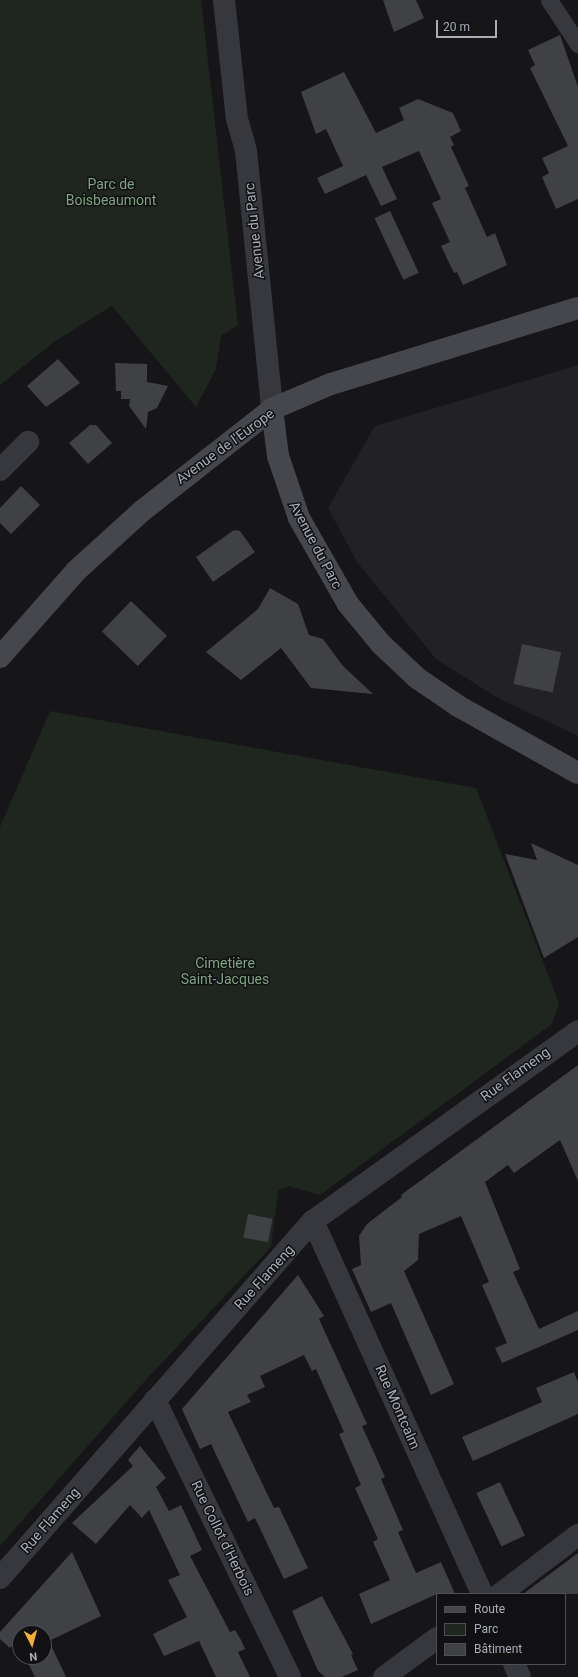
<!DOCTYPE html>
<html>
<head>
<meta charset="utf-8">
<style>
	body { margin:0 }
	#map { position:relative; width:578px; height:1677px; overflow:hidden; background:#161618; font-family:Roboto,sans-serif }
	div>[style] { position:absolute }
	.built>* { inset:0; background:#222225 }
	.green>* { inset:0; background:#1e261f }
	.building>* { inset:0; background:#404145; transform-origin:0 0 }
	.pedestrian>* { height:17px; margin:-8.5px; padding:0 8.5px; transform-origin:8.5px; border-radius:8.5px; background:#37383d }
	.minor>* { height:22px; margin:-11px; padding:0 11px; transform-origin:11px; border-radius:11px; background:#37383d }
	.secondary>* { height:22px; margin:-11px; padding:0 11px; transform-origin:11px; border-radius:11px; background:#45474d }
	span { translate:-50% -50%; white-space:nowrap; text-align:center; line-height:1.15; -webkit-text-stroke:3px #111113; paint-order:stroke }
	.park-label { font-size:14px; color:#7fa381 }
	.street-label { font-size:14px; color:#a8adb8 }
	.legend { position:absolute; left:436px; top:1593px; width:130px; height:72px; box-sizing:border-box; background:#111113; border:1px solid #4d4f55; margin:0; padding:5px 7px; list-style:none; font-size:12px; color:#a8adb8 }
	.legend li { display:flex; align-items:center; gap:8px; height:20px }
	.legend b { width:20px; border:1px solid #4d4f55 }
	.north { position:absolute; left:12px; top:1625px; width:40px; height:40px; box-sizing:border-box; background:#111113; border:1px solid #4d4f55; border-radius:50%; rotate:174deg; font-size:11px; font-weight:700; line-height:16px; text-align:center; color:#a8adb8 }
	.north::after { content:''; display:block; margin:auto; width:14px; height:18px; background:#f2b134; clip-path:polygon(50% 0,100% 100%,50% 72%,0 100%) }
	.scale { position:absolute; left:436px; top:20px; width:61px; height:18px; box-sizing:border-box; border:2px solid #a8adb8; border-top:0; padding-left:5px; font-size:12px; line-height:14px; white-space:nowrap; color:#a8adb8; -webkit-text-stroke:3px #111113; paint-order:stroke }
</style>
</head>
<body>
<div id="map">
	<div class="built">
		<div style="clip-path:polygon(578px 365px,578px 736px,498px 698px,436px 659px,357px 562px,328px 508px,375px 426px)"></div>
	</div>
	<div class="green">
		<div style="clip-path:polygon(0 0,201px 0,238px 325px,221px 336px,216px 369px,196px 407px,112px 306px,54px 342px,0 385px)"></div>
		<div style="clip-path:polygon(50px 711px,476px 788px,559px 1003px,552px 1024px,320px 1195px,289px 1186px,278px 1191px,271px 1247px,143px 1383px,0 1546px,0 827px)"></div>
	</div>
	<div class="building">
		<div style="clip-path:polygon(383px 0,416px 0,424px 18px,394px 32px)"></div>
		<div style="clip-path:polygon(560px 35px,578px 87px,578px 199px,556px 209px,542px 177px,549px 173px,542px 158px,568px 146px,530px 68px,535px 65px,528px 50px)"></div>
		<div style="clip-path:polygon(344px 72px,376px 133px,404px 120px,399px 108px,418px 99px,453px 113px,461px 131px,450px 137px,454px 145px,451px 147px,469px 186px,465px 188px,487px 237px,495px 233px,507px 265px,463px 285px,457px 272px,454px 273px,441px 246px,450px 242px,432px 203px,441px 199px,419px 151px,382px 167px,397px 199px,381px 206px,366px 175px,325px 194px,317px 178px,343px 166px,326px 129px,316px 134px,301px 92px)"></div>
		<div style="left:390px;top:211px;width:68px;height:17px;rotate:65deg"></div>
		<div style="clip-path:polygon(58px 359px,80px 383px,46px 407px,27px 386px)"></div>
		<div style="clip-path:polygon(115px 363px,147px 364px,147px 382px,168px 386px,157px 408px,148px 412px,146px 429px,129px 406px,130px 399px,121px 399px,121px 391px,116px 391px)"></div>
		<div style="clip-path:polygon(90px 425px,96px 425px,112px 443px,88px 464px,69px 443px)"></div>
		<div style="clip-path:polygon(21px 486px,40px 505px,11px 534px,0 523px,0 508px)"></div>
		<div style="clip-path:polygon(234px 530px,240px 531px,255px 552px,213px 582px,196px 557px)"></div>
		<div style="clip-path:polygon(270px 588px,298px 604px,309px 635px,323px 639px,343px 666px,373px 694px,311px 688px,281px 648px,241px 680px,206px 652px,258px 609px)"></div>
		<div style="left:131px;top:601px;width:50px;height:42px;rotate:44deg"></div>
		<div style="left:522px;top:644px;width:40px;height:41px;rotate:12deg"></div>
		<div style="clip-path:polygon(531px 843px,578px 865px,578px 937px,544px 958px,505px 854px,537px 860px)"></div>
		<div style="clip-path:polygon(578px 1065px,578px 1181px,560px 1140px,514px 1173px,508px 1165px,485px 1182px,520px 1269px,513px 1272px,539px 1329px,578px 1311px,578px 1330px,502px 1363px,495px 1348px,507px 1343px,482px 1285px,489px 1282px,461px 1216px,419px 1234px,418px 1260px,404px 1271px,454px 1384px,431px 1395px,391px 1303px,371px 1312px,352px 1269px,361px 1265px,359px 1236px,367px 1224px,402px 1197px,401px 1195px)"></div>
		<div style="left:248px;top:1214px;width:25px;height:24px;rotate:11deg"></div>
		<div style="clip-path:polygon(298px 1275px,324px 1316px,319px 1319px,367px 1424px,362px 1426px,385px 1477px,381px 1479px,403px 1530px,398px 1532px,416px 1573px,441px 1562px,455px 1594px,437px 1594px,371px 1624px,359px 1594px,390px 1580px,373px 1542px,378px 1539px,355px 1488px,361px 1485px,339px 1434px,344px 1432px,316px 1369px,312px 1371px,304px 1355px,260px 1376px,265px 1387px,247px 1395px,251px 1402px,228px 1412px,274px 1508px,279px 1507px,308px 1568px,284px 1579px,255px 1518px,248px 1522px,211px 1444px,200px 1449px,182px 1409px)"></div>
		<div style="clip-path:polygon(574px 1372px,578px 1382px,578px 1414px,473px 1461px,462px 1437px,542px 1402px,536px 1388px)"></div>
		<div style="clip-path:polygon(140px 1446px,166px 1478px,156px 1487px,169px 1511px,181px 1505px,202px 1550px,190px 1556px,230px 1632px,235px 1630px,241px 1640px,245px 1649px,238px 1652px,250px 1677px,216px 1677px,199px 1641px,164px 1656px,153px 1634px,187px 1617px,168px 1580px,180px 1575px,149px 1510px,142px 1518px,130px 1505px,96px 1544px,72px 1523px,133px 1466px,128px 1460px)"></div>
		<div style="left:500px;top:1482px;width:59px;height:26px;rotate:65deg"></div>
		<div style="clip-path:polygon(72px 1552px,101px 1616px,49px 1641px,66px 1677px,35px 1677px,25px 1657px,44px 1657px,44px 1633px,20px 1633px,20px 1646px,17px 1640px,10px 1648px,0 1639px,0 1632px)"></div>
		<div style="clip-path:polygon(578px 1553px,578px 1594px,523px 1594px)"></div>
		<div style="clip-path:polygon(322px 1596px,353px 1654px,351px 1655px,358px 1670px,342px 1677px,325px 1677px,318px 1671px,292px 1611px)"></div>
	</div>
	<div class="pedestrian">
		<div style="left:549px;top:0;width:53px;rotate:56.6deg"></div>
	</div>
	<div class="minor">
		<div style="left:224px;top:0;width:120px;rotate:83.8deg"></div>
		<div style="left:237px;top:119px;width:33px;rotate:74deg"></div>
		<div style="left:246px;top:151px;width:259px;rotate:84.2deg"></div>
		<div style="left:0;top:470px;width:40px;rotate:-45deg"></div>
		<div style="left:313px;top:1221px;width:409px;rotate:65.6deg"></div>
		<div style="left:155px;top:1400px;width:308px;rotate:64deg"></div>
		<div style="left:0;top:1578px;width:475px;rotate:-48.8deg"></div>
		<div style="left:313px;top:1221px;width:326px;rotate:-35.6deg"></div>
		<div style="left:500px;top:1594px;width:98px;rotate:-37.1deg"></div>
		<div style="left:514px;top:1664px;width:14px;rotate:65deg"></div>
		<div style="left:384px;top:1677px;width:66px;rotate:-36.3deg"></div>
	</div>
	<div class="secondary">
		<div style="left:272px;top:409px;width:47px;rotate:82.7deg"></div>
		<div style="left:278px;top:456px;width:65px;rotate:71.3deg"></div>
		<div style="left:299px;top:518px;width:99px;rotate:60.3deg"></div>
		<div style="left:348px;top:604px;width:52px;rotate:50.5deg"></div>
		<div style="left:381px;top:644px;width:50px;rotate:43.4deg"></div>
		<div style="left:417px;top:678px;width:50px;rotate:34.3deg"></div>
		<div style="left:458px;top:706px;width:137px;rotate:29.2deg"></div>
		<div style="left:0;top:657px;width:115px;rotate:-48.5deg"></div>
		<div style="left:76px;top:571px;width:89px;rotate:-42.3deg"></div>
		<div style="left:142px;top:511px;width:165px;rotate:-38.1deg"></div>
		<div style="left:272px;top:409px;width:64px;rotate:-23deg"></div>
		<div style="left:331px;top:384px;width:258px;rotate:-17.1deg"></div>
	</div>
	<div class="park-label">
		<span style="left:111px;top:192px">Parc de<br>Boisbeaumont</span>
		<span style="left:225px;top:971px">Cimetière<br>Saint-Jacques</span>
	</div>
	<div class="street-label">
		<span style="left:254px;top:231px;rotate:-96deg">Avenue du Parc</span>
		<span style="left:225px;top:446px;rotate:-36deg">Avenue de l'Europe</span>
		<span style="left:316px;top:545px;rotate:62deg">Avenue du Parc</span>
		<span style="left:515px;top:1074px;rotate:-36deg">Rue Flameng</span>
		<span style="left:264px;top:1277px;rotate:-48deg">Rue Flameng</span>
		<span style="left:398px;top:1407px;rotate:66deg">Rue Montcalm</span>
		<span style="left:50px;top:1520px;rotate:-49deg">Rue Flameng</span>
		<span style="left:223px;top:1538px;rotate:64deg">Rue Collot d'Herbois</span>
	</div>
	<ul class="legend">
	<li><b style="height:5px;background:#45474d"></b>Route</li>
	<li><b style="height:11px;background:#1e261f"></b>Parc</li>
	<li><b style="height:11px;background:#404145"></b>Bâtiment</li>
	</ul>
	<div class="north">N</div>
	<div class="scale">20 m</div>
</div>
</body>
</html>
